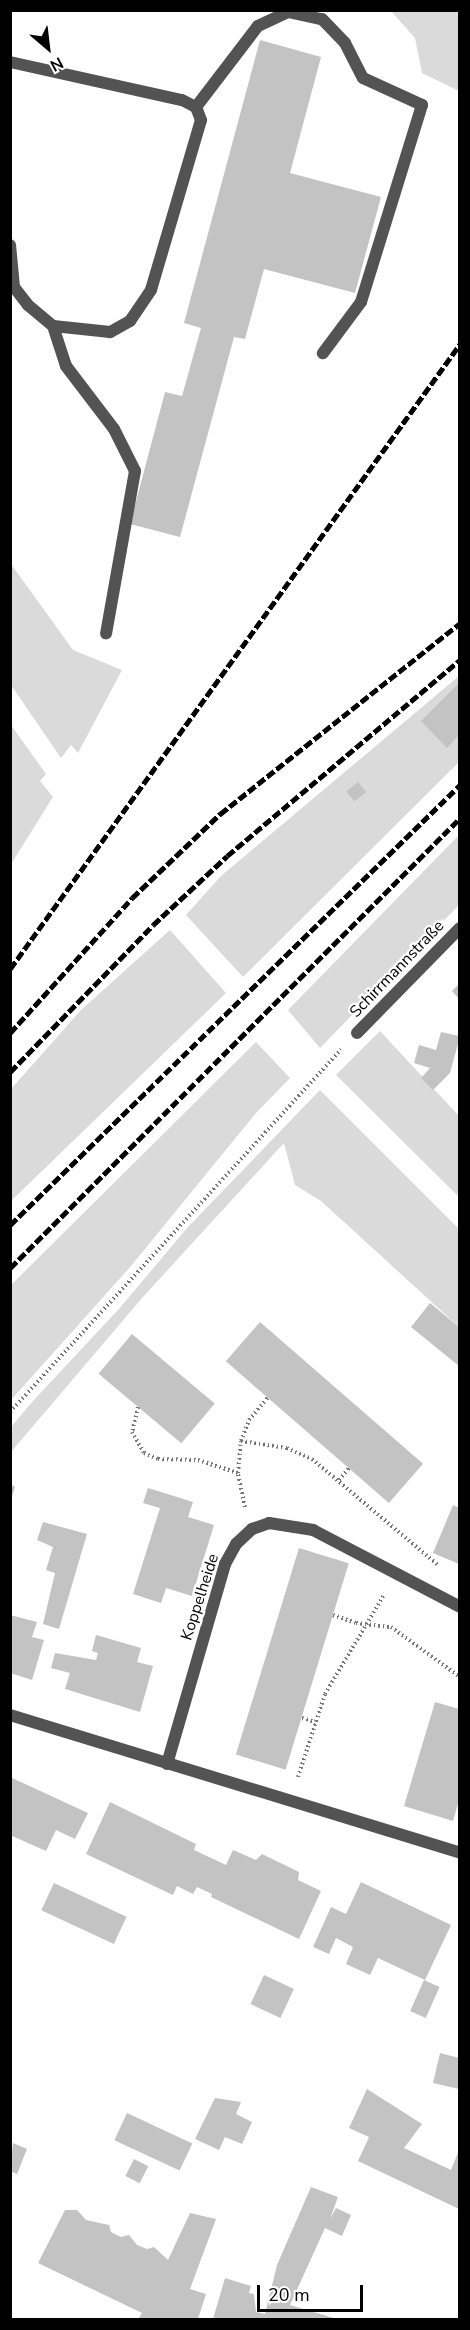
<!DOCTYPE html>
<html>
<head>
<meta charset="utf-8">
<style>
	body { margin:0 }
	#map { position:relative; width:470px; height:2330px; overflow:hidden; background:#fff; font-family:"Nunito Sans",sans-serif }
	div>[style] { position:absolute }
	.green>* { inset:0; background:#dadada }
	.building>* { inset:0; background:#c3c3c3; transform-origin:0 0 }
	.path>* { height:4px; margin-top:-2px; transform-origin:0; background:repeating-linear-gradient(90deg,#757575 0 1.5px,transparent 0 4.5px) }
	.lane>* { height:12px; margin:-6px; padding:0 6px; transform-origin:6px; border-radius:6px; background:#535353 }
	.street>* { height:12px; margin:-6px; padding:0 6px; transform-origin:6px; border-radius:6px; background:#535353 }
	.rail>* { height:4.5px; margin-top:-2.25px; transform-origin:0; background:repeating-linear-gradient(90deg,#000 0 9px,transparent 0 12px) }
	span { translate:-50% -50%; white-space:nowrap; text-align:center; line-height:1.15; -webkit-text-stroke:4.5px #fff; paint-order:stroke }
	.street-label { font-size:16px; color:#000 }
	.frame { position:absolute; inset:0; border:12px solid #000; pointer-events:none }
	.north { position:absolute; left:18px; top:18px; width:60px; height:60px; -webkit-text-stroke:4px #fff; paint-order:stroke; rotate:152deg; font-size:16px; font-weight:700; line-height:24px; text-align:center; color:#000 }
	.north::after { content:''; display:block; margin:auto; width:21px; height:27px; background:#000; clip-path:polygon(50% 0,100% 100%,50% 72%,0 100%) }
	.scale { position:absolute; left:257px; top:2285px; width:106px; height:27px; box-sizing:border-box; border:3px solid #000; border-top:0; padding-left:8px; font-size:18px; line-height:21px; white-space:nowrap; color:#000; -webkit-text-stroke:4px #fff; paint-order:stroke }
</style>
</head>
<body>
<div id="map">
	<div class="green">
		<div style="clip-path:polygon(391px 11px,459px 11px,459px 91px,422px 73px,415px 38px)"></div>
		<div style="clip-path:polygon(11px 564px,73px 650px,122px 670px,78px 753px,71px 745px,61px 758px,11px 685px)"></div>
		<div style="clip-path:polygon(459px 676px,459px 762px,243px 977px,186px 915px,221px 876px)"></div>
		<div style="clip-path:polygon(11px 725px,46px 774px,40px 781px,53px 797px,11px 864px)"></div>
		<div style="clip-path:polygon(459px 835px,459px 905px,320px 1048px,288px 1010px)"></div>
		<div style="clip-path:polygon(170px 930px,226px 993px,11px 1201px,11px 1089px,81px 1010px)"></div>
		<div style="clip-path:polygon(380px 1031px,459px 1116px,459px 1197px,336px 1075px)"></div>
		<div style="clip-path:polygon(256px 1042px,290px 1078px,256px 1113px,131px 1266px,11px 1400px,11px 1285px)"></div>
		<div style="clip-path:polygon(320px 1090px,459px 1229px,459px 1327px,321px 1201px,295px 1185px,284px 1143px,142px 1298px,11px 1452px,11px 1427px,32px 1402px,118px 1310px,188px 1227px)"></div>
	</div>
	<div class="building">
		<div style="clip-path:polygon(260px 40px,321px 57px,290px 173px,381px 197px,355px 293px,264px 269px,245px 339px,234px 337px,180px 537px,130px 524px,165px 392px,182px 396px,201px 328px,184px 323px)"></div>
		<div style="clip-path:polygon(459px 683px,459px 735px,447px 748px,421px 721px)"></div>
		<div style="left:358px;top:782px;width:13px;height:15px;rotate:51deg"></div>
		<div style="clip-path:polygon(459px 984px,459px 999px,452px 991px)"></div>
		<div style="clip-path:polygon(441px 1032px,459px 1036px,459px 1040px,450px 1073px,433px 1090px,421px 1078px,430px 1068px,414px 1063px,419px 1045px,436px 1050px)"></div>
		<div style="clip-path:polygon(430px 1303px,459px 1327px,459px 1366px,411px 1327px)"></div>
		<div style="left:260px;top:1322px;width:216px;height:52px;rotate:41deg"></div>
		<div style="left:132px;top:1334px;width:108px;height:52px;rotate:40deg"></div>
		<div style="clip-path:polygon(10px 1484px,15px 1487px,11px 1499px,10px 1499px)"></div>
		<div style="clip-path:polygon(148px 1488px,193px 1502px,188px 1517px,214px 1525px,192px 1596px,166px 1588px,161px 1603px,133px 1594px,160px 1508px,143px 1503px)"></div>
		<div style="clip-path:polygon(453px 1505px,459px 1508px,459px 1564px,433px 1553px)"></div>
		<div style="clip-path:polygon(43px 1522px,87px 1534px,59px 1629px,43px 1624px,55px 1573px,46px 1570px,53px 1547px,37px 1540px)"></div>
		<div style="left:299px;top:1548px;width:52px;height:216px;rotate:17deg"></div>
		<div style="clip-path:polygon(10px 1615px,37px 1622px,32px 1637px,44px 1640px,32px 1680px,10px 1673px)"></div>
		<div style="clip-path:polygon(96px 1635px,141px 1648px,137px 1662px,153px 1666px,140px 1712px,65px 1689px,70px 1673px,51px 1668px,55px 1653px,96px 1660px,98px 1653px,92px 1651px)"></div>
		<div style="clip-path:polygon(435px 1702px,459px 1709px,459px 1800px,453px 1821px,404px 1806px)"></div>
		<div style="clip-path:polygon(10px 1777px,88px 1813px,75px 1839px,56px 1830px,46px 1851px,10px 1835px)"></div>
		<div style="clip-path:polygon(110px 1802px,196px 1844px,194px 1850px,226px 1865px,233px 1850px,256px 1860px,262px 1854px,299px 1872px,298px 1880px,321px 1891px,299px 1939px,211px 1897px,212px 1894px,197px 1887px,193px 1894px,177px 1886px,173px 1895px,86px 1854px)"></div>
		<div style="clip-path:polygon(361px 1882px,451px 1925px,425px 1980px,378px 1958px,370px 1975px,346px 1964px,353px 1947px,336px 1938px,329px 1954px,313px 1947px,331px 1907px,346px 1914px)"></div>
		<div style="left:54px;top:1883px;width:80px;height:30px;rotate:25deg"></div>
		<div style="left:264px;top:1975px;width:33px;height:32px;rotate:25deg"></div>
		<div style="left:424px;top:1980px;width:17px;height:34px;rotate:24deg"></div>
		<div style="clip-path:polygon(440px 2053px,459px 2058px,459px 2089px,433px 2083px)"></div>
		<div style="clip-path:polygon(367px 2089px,422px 2124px,404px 2148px,451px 2170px,459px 2150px,459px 2209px,358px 2161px,369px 2137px,349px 2128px)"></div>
		<div style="clip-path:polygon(215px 2098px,241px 2102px,236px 2114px,252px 2122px,242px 2144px,225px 2137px,219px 2150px,195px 2139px)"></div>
		<div style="left:127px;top:2113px;width:72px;height:30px;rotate:25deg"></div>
		<div style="clip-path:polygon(13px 2143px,27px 2149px,17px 2174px,10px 2171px)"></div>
		<div style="left:134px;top:2159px;width:16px;height:19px;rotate:27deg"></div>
		<div style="clip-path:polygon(311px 2187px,338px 2197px,330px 2219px,336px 2208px,351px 2215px,342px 2236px,325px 2228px,290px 2305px,337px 2319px,213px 2319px,225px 2278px,251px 2286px,249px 2293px,254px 2294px,256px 2312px,265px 2314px,277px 2265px)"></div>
		<div style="clip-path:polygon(65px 2210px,77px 2210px,86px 2220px,109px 2225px,111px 2232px,121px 2237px,129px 2235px,137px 2245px,147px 2249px,154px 2247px,168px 2260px,190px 2213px,216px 2219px,190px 2289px,206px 2294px,198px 2319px,138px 2319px,142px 2313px,38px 2263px)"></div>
	</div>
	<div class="path">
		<div style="left:138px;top:1407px;width:26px;rotate:103deg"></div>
		<div style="left:132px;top:1432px;width:24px;rotate:60deg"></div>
		<div style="left:144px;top:1453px;width:15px;rotate:23deg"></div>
		<div style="left:158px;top:1459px;width:40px;rotate:1.4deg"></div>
		<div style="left:198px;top:1460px;width:42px;rotate:18deg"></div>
		<div style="left:10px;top:1412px;width:491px;rotate:-47.6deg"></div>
		<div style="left:241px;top:1441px;width:47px;rotate:8.7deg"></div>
		<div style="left:287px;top:1448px;width:27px;rotate:24deg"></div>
		<div style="left:312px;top:1459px;width:165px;rotate:40.1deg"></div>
		<div style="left:339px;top:1480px;width:17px;rotate:-50deg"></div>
		<div style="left:245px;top:1507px;width:35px;rotate:-102deg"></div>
		<div style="left:238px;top:1473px;width:32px;rotate:-85deg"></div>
		<div style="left:241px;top:1441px;width:22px;rotate:-69deg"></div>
		<div style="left:249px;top:1420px;width:30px;rotate:-50deg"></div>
		<div style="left:333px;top:1615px;width:24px;rotate:19deg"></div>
		<div style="left:356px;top:1623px;width:35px;rotate:7deg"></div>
		<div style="left:391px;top:1627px;width:85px;rotate:35.9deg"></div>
		<div style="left:302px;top:1718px;width:14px;rotate:17deg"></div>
		<div style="left:298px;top:1777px;width:87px;rotate:-72deg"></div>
		<div style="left:325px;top:1694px;width:117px;rotate:-59.3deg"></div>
	</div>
	<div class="lane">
		<div style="left:10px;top:62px;width:176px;rotate:12.5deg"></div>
		<div style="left:182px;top:100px;width:16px;rotate:27deg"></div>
		<div style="left:196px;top:107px;width:14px;rotate:69deg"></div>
		<div style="left:201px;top:120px;width:177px;rotate:106.4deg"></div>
		<div style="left:151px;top:290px;width:37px;rotate:124deg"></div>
		<div style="left:130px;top:321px;width:23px;rotate:151deg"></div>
		<div style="left:110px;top:332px;width:57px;rotate:-174deg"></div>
		<div style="left:53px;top:326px;width:33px;rotate:-140deg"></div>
		<div style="left:28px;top:305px;width:23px;rotate:-128deg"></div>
		<div style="left:14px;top:287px;width:42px;rotate:-95.4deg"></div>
		<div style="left:196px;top:107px;width:102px;rotate:-52.6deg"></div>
		<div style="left:258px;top:26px;width:33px;rotate:-25deg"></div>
		<div style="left:288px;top:12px;width:35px;rotate:12deg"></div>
		<div style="left:322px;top:19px;width:33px;rotate:46deg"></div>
		<div style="left:345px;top:43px;width:39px;rotate:63deg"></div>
		<div style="left:363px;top:78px;width:65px;rotate:24.6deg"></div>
		<div style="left:422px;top:105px;width:206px;rotate:107.2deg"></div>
		<div style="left:361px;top:302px;width:64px;rotate:126.7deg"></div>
		<div style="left:53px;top:326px;width:42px;rotate:72deg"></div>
		<div style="left:66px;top:366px;width:79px;rotate:52.7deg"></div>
		<div style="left:114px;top:429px;width:47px;rotate:63.4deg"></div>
		<div style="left:135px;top:471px;width:165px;rotate:100.1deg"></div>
	</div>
	<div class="street">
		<div style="left:357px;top:1033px;width:147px;rotate:-45.6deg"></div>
		<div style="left:10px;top:1715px;width:471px;rotate:17deg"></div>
		<div style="left:167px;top:1764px;width:208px;rotate:-73.8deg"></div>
		<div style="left:225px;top:1564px;width:23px;rotate:-61deg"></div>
		<div style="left:236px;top:1544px;width:22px;rotate:-43deg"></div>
		<div style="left:252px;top:1529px;width:18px;rotate:-19deg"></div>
		<div style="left:269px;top:1523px;width:45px;rotate:9deg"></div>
		<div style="left:313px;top:1530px;width:166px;rotate:27.6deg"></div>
	</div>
	<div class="rail">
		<div style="left:10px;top:969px;width:770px;rotate:-54.25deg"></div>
		<div style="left:10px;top:1033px;width:182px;rotate:-47.9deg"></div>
		<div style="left:132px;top:898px;width:122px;rotate:-43.7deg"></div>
		<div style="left:220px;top:814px;width:307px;rotate:-38.5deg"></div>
		<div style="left:10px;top:1072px;width:205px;rotate:-45.8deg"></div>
		<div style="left:153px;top:925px;width:101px;rotate:-43deg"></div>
		<div style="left:227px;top:856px;width:304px;rotate:-40.1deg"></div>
		<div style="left:10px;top:1225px;width:629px;rotate:-44.36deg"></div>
		<div style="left:10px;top:1268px;width:636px;rotate:-45deg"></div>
	</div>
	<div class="street-label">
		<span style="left:397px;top:969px;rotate:-46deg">Schirrmannstraße</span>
		<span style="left:200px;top:1597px;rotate:-72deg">Koppelheide</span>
	</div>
	<div class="frame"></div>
	<div class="north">N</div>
	<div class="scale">20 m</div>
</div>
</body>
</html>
